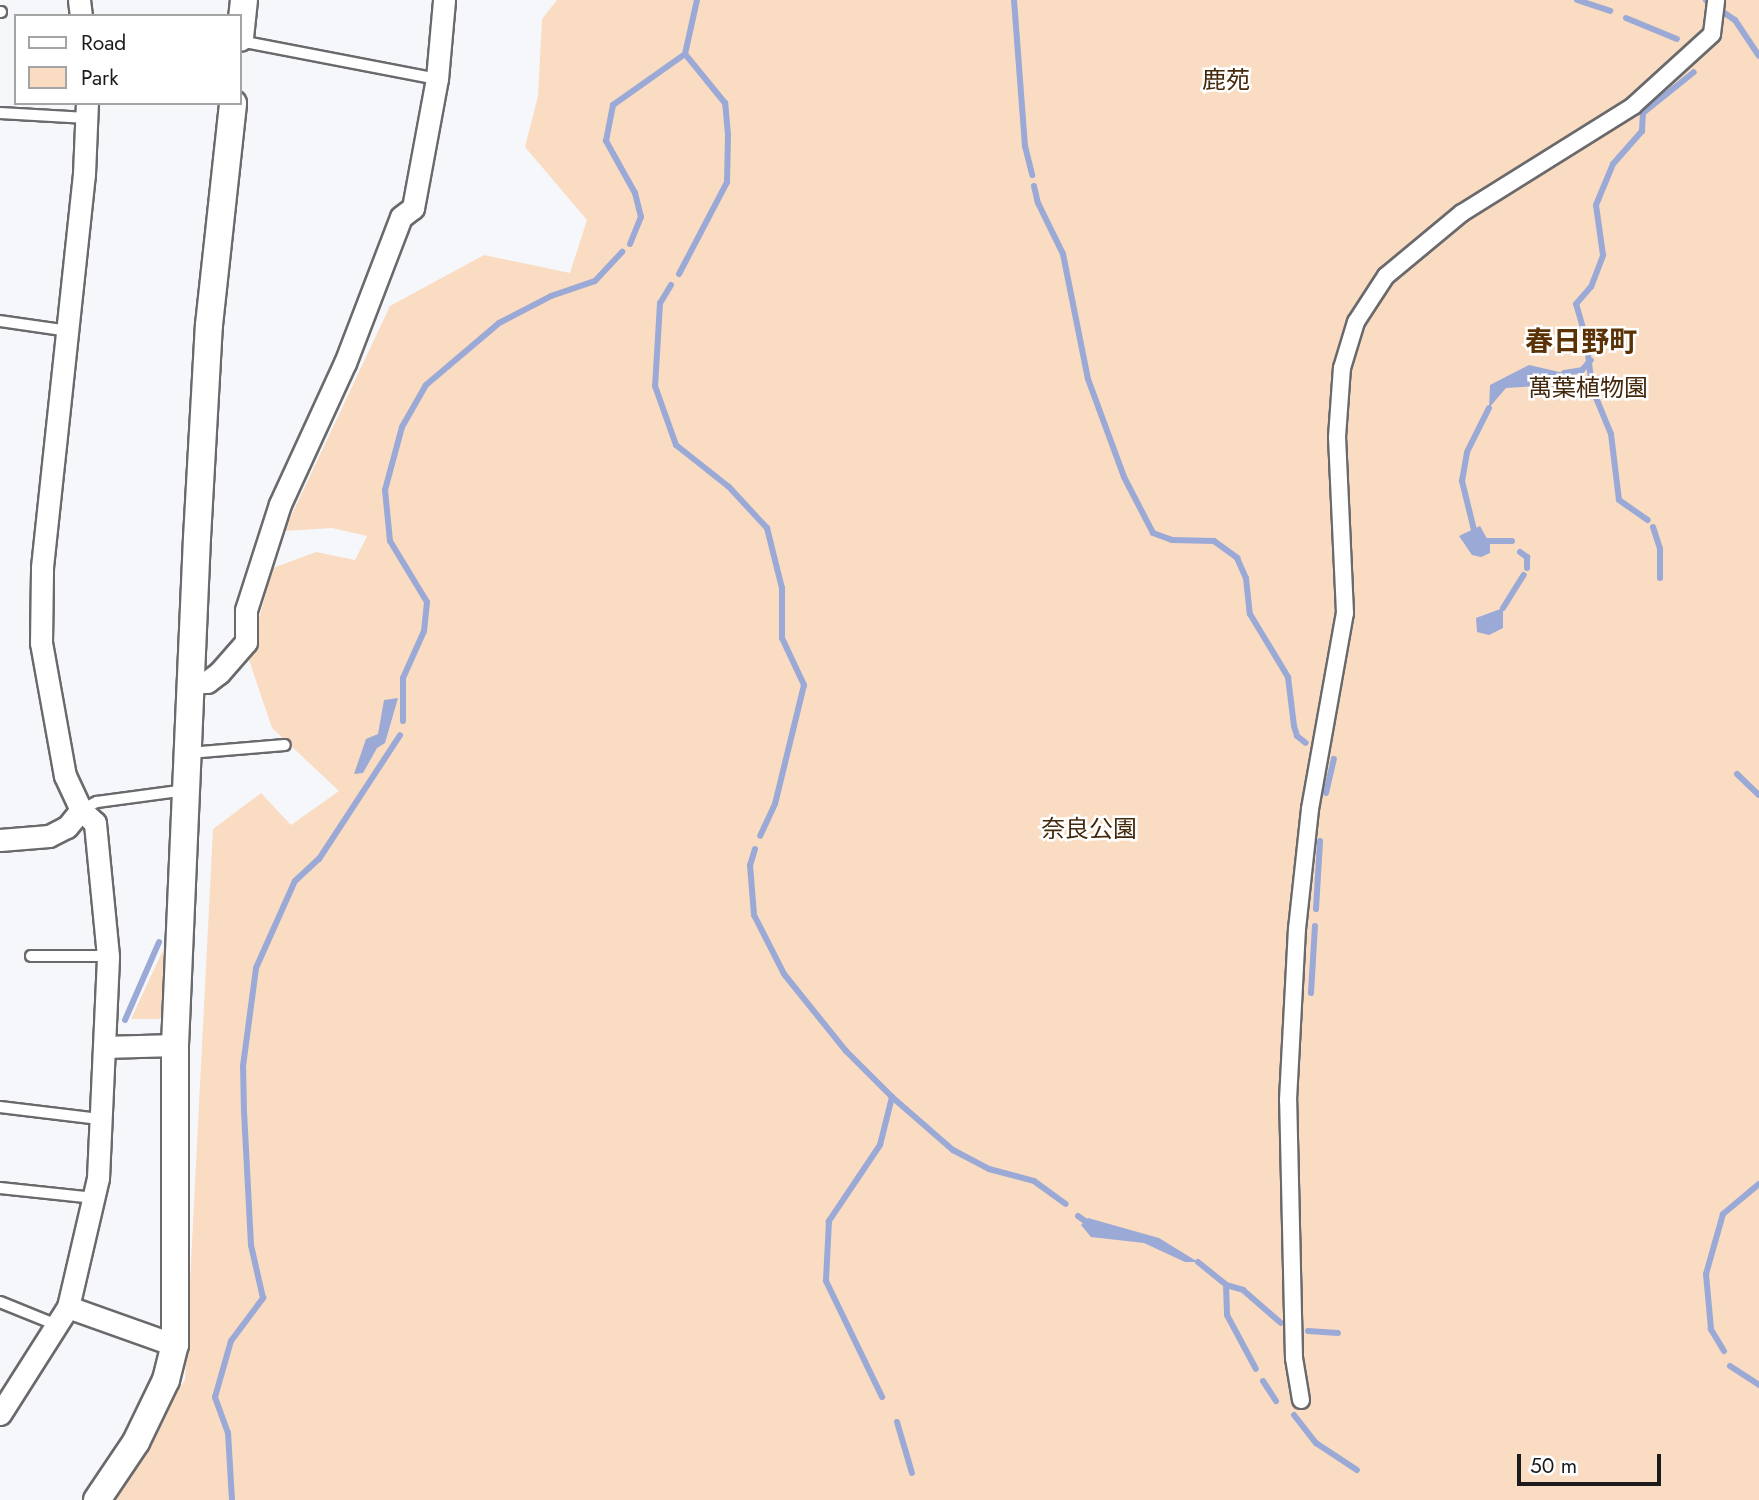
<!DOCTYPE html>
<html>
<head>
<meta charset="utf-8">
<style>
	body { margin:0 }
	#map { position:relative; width:1759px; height:1500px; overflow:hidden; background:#f6f7fa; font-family:Jost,"Noto Sans JP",sans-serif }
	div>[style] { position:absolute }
	.green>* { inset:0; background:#fadcc3 }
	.water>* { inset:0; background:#9ba9d6 }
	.stream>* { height:6px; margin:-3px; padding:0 3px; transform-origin:3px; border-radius:3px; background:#9ba9d6 }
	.roads { filter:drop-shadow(2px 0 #6a6a6d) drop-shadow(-2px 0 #6a6a6d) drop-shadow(0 2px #6a6a6d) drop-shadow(0 -2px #6a6a6d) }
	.service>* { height:10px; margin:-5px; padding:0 5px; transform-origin:5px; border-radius:5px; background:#fff }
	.pedestrian>* { height:16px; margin:-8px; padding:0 8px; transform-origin:8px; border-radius:8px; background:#fff }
	.minor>* { height:21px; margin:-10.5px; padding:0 10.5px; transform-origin:10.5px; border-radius:10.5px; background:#fff }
	.tertiary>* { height:26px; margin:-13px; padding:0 13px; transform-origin:13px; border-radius:13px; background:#fff }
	span { translate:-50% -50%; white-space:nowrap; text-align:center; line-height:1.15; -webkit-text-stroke:5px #fff; paint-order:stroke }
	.park-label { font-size:24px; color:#44280c }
	.quarter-label { font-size:28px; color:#5a3204; font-weight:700 }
	.legend { position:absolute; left:14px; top:14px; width:228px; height:91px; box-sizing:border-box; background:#fff; border:2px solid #a4a4a4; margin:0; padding:9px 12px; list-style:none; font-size:21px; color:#1b1b1c }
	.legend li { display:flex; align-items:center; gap:14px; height:35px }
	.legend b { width:35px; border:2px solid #a4a4a4 }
	.scale { position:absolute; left:1517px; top:1454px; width:144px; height:32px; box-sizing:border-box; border:4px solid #1b1b1c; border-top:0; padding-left:9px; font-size:21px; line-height:24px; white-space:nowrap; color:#1b1b1c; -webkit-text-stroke:5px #fff; paint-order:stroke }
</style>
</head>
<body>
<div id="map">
	<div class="green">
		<div style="clip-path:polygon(557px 0,1759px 0,1759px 1500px,105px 1500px,185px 1380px,213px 829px,261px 793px,291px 825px,339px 791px,272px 728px,248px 657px,273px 568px,316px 552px,355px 560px,367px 536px,332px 528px,284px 531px,390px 306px,484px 255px,570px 273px,587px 220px,525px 147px,538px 96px,542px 19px)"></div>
		<div style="clip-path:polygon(164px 948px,161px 1019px,131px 1019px)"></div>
	</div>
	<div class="water">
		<div style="clip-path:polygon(1529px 365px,1564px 373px,1566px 383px,1559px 391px,1550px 385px,1506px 388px,1489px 408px,1490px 385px)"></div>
		<div style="clip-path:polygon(1480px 526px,1490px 544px,1490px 553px,1481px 557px,1472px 555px,1459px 536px)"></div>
		<div style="clip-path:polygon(1503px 608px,1503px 628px,1489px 635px,1477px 632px,1476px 618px)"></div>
		<div style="clip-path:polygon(398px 698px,385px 743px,377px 748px,363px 773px,354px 774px,366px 739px,378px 734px,384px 700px)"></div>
		<div style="clip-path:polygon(1088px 1218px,1159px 1238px,1198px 1262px,1185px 1262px,1144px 1243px,1091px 1237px,1081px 1225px)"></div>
	</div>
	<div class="stream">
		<div style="left:1014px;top:0;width:146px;rotate:85.7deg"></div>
		<div style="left:1025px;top:146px;width:30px;rotate:76deg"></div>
		<div style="left:1577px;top:0;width:35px;rotate:18deg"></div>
		<div style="left:1706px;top:0;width:35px;rotate:35deg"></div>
		<div style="left:1735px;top:20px;width:43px;rotate:56.3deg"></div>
		<div style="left:1626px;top:18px;width:55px;rotate:22.4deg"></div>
		<div style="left:1034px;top:186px;width:17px;rotate:77deg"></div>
		<div style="left:1038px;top:203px;width:57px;rotate:63.9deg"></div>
		<div style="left:1063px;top:254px;width:127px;rotate:78.7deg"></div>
		<div style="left:1088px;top:379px;width:104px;rotate:69.8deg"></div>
		<div style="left:1124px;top:477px;width:63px;rotate:62.6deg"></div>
		<div style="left:1153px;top:533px;width:20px;rotate:20deg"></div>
		<div style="left:1172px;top:540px;width:42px;rotate:1.4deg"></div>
		<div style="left:1214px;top:541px;width:29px;rotate:36deg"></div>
		<div style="left:1237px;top:558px;width:22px;rotate:66deg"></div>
		<div style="left:1246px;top:578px;width:36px;rotate:84deg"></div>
		<div style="left:1250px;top:614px;width:74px;rotate:58.9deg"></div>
		<div style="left:1288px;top:677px;width:49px;rotate:83deg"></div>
		<div style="left:1294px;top:726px;width:10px;rotate:73deg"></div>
		<div style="left:1297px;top:736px;width:11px;rotate:38deg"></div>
		<div style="left:630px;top:244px;width:29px;rotate:-68deg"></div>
		<div style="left:641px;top:217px;width:25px;rotate:-104deg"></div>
		<div style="left:635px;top:193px;width:60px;rotate:-119.1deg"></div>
		<div style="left:606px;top:141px;width:37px;rotate:-79deg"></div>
		<div style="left:613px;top:105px;width:88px;rotate:-35.3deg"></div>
		<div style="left:685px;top:54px;width:55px;rotate:-77.5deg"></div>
		<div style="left:679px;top:274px;width:104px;rotate:-62.4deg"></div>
		<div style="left:727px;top:182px;width:47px;rotate:-88.8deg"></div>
		<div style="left:728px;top:135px;width:32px;rotate:-95deg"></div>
		<div style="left:725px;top:103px;width:63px;rotate:-129.2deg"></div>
		<div style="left:671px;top:285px;width:21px;rotate:121deg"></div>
		<div style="left:660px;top:303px;width:83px;rotate:93.4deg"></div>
		<div style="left:655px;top:386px;width:63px;rotate:70.4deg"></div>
		<div style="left:676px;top:445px;width:68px;rotate:38.4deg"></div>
		<div style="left:729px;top:487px;width:56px;rotate:47.2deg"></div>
		<div style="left:767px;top:528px;width:62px;rotate:76deg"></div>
		<div style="left:782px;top:588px;width:50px;rotate:90deg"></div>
		<div style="left:782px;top:638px;width:52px;rotate:64.9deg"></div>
		<div style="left:804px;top:685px;width:122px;rotate:103.7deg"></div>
		<div style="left:775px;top:804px;width:35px;rotate:115deg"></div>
		<div style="left:1585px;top:335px;width:32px;rotate:-106deg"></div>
		<div style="left:1576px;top:304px;width:23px;rotate:-49deg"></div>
		<div style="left:1591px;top:287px;width:34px;rotate:-69deg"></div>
		<div style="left:1603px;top:255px;width:50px;rotate:-98deg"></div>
		<div style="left:1596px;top:205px;width:44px;rotate:-67.5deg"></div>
		<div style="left:1613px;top:164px;width:44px;rotate:-48.7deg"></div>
		<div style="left:1642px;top:131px;width:18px;rotate:-87deg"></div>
		<div style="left:1643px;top:113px;width:65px;rotate:-38.8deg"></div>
		<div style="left:1587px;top:346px;width:42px;rotate:83.2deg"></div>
		<div style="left:1592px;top:388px;width:50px;rotate:67.6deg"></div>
		<div style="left:1611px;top:434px;width:66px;rotate:83.1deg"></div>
		<div style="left:1619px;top:500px;width:35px;rotate:35deg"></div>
		<div style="left:1564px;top:373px;width:18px;rotate:-9deg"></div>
		<div style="left:1582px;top:370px;width:13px;rotate:-48deg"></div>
		<div style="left:1653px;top:527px;width:23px;rotate:72deg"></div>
		<div style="left:1660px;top:549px;width:29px;rotate:90deg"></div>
		<div style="left:1475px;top:534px;width:55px;rotate:-103.8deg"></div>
		<div style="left:1462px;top:481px;width:29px;rotate:-80deg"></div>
		<div style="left:1467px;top:452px;width:49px;rotate:-63.4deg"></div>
		<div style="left:1483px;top:541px;width:29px"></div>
		<div style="left:1520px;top:552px;width:9px;rotate:36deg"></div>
		<div style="left:1527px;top:557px;width:11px;rotate:90deg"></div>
		<div style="left:1503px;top:608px;width:39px;rotate:-58deg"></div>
		<div style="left:403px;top:721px;width:43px;rotate:-90deg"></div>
		<div style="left:403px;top:678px;width:51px;rotate:-65.9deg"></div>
		<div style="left:424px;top:631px;width:29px;rotate:-84deg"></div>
		<div style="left:427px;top:602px;width:71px;rotate:-121.2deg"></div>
		<div style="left:390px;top:541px;width:51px;rotate:-95.6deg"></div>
		<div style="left:385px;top:490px;width:65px;rotate:-74.9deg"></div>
		<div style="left:402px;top:427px;width:48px;rotate:-60.3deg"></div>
		<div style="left:426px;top:385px;width:96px;rotate:-40.3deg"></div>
		<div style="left:499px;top:323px;width:59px;rotate:-27.4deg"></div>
		<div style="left:551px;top:296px;width:46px;rotate:-18.8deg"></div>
		<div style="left:595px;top:281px;width:40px;rotate:-47deg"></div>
		<div style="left:1737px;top:774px;width:30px;rotate:44deg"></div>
		<div style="left:1326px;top:793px;width:35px;rotate:-77deg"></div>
		<div style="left:755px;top:849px;width:17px;rotate:107deg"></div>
		<div style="left:750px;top:865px;width:50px;rotate:85.4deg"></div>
		<div style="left:754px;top:915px;width:66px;rotate:63deg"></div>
		<div style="left:784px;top:974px;width:99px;rotate:51.2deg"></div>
		<div style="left:846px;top:1051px;width:65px;rotate:45deg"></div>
		<div style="left:892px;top:1097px;width:49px;rotate:104deg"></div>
		<div style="left:880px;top:1145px;width:92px;rotate:123.9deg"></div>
		<div style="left:829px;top:1221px;width:60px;rotate:92.9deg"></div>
		<div style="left:826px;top:1281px;width:129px;rotate:64.2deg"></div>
		<div style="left:1316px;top:909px;width:68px;rotate:-86.6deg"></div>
		<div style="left:1311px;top:993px;width:67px;rotate:-86.6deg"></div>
		<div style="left:125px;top:1020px;width:85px;rotate:-66.4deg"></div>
		<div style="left:892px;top:1097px;width:81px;rotate:41deg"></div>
		<div style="left:953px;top:1150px;width:41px;rotate:27.8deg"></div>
		<div style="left:989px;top:1169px;width:47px;rotate:14.9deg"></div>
		<div style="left:1034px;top:1181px;width:39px;rotate:36deg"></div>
		<div style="left:1078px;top:1216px;width:9px;rotate:36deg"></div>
		<div style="left:1198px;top:1262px;width:36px;rotate:39deg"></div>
		<div style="left:1226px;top:1285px;width:18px;rotate:16deg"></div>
		<div style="left:1243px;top:1290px;width:50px;rotate:41deg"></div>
		<div style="left:1226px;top:1285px;width:30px;rotate:88deg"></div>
		<div style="left:1227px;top:1315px;width:61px;rotate:61.8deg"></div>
		<div style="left:1308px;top:1331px;width:30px;rotate:4deg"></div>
		<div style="left:1724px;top:1351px;width:26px;rotate:-121deg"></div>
		<div style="left:1711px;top:1329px;width:55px;rotate:-95.2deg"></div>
		<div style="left:1706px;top:1274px;width:62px;rotate:-74.2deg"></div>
		<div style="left:1723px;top:1214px;width:47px;rotate:-39.8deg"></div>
		<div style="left:1730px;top:1366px;width:35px;rotate:33deg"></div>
		<div style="left:1263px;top:1381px;width:24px;rotate:57deg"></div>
		<div style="left:1294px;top:1415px;width:36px;rotate:52deg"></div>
		<div style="left:1316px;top:1443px;width:49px;rotate:33.4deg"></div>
		<div style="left:897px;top:1422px;width:53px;rotate:73.6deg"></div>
		<div style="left:232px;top:1500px;width:67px;rotate:-93.4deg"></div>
		<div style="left:228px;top:1433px;width:38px;rotate:-110deg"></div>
		<div style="left:215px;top:1397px;width:58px;rotate:-74.1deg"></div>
		<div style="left:231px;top:1341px;width:54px;rotate:-53.3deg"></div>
		<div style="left:263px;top:1298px;width:54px;rotate:-102.8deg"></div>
		<div style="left:251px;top:1245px;width:133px;rotate:-93deg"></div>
		<div style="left:244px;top:1112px;width:46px;rotate:-91.2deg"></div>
		<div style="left:243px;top:1066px;width:99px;rotate:-82.4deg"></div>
		<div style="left:256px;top:968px;width:95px;rotate:-65.9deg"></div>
		<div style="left:295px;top:881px;width:33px;rotate:-43deg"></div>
		<div style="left:319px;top:859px;width:148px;rotate:-56.8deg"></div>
	</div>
	<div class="roads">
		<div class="service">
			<div style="left:0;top:12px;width:1px"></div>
			<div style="left:240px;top:41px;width:201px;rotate:10.9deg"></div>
			<div style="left:0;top:113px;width:87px;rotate:3.3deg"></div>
			<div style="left:0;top:321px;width:70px;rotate:8.2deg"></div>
			<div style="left:189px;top:753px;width:96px;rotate:-4.8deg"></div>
			<div style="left:81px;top:810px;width:18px;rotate:-27deg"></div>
			<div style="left:97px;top:802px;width:90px;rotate:-7.7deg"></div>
			<div style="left:31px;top:956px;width:77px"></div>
			<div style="left:0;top:1107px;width:100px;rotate:6.9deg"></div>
			<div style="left:0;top:1188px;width:95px;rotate:6.1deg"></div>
			<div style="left:0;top:1302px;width:61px;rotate:22deg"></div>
		</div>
		<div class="pedestrian">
			<div style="left:1301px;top:1400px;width:43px;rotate:-99.5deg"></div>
			<div style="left:1294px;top:1358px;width:258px;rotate:-91.3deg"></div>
			<div style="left:1288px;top:1100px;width:171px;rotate:-87deg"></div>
			<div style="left:1297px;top:929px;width:121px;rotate:-83.8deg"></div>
			<div style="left:1310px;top:809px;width:199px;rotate:-79.9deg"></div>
			<div style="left:1345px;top:613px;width:176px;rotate:-92.6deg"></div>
			<div style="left:1337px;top:437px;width:69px;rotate:-85.9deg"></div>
			<div style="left:1342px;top:368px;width:48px;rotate:-73.1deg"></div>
			<div style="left:1356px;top:322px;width:55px;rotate:-56.9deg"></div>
			<div style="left:1386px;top:276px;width:99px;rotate:-39.7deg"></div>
			<div style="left:1462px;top:213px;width:202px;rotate:-32deg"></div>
			<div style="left:1633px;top:106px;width:107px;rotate:-42.3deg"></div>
			<div style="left:1712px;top:34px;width:34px;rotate:-83deg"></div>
		</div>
		<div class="minor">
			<div style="left:79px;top:0;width:16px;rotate:83deg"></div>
			<div style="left:191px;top:683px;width:16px;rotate:-4deg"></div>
			<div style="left:207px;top:682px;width:15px;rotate:-37deg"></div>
			<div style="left:219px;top:673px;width:41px;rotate:-48.9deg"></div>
			<div style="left:246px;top:642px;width:32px;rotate:-90deg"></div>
			<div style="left:246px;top:610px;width:111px;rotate:-72.2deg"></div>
			<div style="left:280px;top:504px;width:155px;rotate:-65.3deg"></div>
			<div style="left:345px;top:363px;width:156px;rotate:-69deg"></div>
			<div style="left:401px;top:217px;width:15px;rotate:-37deg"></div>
			<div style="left:413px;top:208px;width:131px;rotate:-79.5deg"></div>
			<div style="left:437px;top:79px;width:79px;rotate:-84.9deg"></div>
			<div style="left:0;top:840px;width:49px;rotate:-4.7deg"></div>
			<div style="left:49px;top:836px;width:20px;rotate:-27deg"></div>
			<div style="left:67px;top:827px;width:22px;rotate:-51deg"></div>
			<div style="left:104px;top:1047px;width:71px;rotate:-1.6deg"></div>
			<div style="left:68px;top:1307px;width:114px;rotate:19.6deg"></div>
			<div style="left:0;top:1414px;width:127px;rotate:-57.6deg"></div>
			<div style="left:68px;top:1307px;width:132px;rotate:-76.9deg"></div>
			<div style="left:98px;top:1178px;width:222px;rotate:-87.4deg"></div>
			<div style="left:108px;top:956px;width:134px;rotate:-95.6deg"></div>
			<div style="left:95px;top:823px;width:19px;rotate:-137deg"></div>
			<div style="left:81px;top:810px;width:38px;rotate:-115deg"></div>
			<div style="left:65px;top:776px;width:135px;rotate:-100.2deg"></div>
			<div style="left:41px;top:643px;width:76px;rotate:-89.2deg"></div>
			<div style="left:42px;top:567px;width:395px;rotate:-83.9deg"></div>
			<div style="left:84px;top:174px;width:71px;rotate:-87.6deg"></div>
		</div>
		<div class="tertiary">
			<div style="left:240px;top:38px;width:38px;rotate:-84deg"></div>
			<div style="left:97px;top:1500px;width:70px;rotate:-56.1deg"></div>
			<div style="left:136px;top:1442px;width:69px;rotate:-64.2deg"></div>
			<div style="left:166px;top:1380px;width:36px;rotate:-76deg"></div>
			<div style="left:175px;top:1345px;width:300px;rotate:-90deg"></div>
			<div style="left:175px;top:1045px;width:507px;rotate:-87.52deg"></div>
			<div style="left:197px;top:538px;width:213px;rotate:-86.8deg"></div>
			<div style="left:209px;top:325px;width:223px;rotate:-83.8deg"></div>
		</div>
	</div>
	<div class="park-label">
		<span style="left:1226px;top:80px">鹿苑</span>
		<span style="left:1588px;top:388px">萬葉植物園</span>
		<span style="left:1089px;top:829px">奈良公園</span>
	</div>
	<div class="quarter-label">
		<span style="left:1581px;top:342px">春日野町</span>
	</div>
	<ul class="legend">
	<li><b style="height:9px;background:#fff"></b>Road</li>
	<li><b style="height:19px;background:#fadcc3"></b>Park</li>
	</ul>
	<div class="scale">50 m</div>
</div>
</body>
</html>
